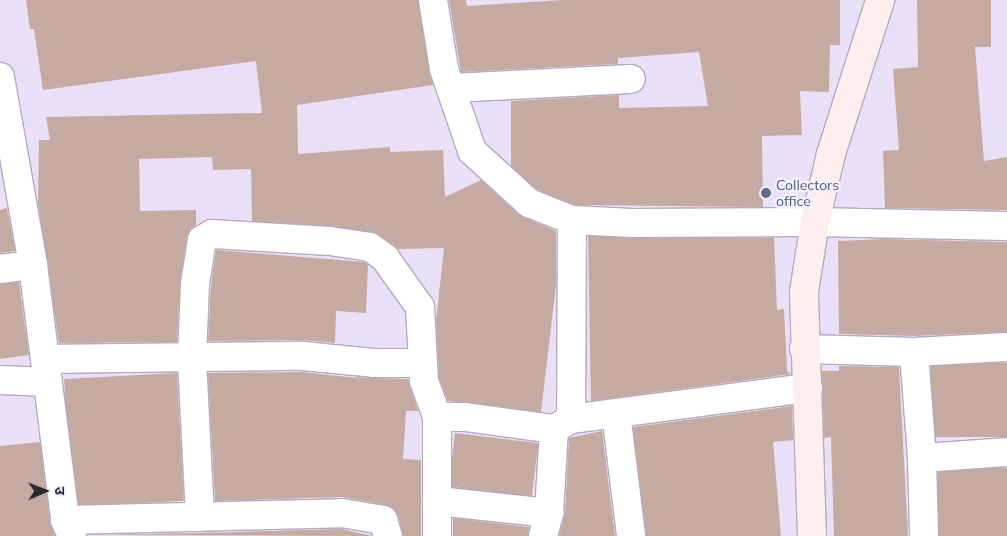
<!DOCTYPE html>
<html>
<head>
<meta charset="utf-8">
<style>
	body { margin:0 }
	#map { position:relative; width:1007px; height:536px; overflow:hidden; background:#e9e0f7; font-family:Mulish,"Noto Sans Devanagari",sans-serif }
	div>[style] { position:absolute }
	.building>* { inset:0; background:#c4aaa1; transform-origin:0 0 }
	.roads { filter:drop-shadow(1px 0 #b3aac0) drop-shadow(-1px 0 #b3aac0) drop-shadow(0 1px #b3aac0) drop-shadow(0 -1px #b3aac0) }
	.street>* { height:28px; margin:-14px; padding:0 14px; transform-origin:14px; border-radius:14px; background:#fff }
	.secondary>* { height:28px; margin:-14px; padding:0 14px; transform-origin:14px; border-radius:14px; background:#feeeee }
	.dots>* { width:14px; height:14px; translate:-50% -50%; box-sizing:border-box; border:2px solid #f5effd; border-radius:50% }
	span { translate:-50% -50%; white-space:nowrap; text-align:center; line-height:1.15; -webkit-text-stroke:5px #f5effd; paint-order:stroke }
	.service-label { font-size:14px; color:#4e5e75 }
	.left { translate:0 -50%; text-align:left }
	.north { position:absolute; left:20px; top:466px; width:50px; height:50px; -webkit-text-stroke:4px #f5effd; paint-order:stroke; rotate:89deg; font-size:14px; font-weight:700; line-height:20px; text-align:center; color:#2a272f }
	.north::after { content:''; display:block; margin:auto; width:18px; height:22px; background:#2a272f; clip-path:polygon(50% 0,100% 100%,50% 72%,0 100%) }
</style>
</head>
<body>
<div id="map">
	<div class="building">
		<div style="clip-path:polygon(26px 0,418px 0,433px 85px,297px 105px,298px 154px,390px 147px,390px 152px,443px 150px,445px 197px,481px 180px,519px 215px,556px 231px,556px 285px,541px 412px,448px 401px,439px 378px,436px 321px,444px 248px,397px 249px,372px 232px,252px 221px,251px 169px,213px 170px,212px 157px,139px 159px,140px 211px,196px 210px,196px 225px,187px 237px,180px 282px,177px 342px,59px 343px,38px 203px,39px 140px,50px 140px,46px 117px,262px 113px,256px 61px,43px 90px,34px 29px,30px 29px)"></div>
		<div style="clip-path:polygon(449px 0,466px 0,467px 6px,562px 0,840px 0,840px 45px,830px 45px,829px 92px,800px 91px,802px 135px,762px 136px,763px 207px,575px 205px,537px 190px,511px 166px,511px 101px,619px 95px,619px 108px,708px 106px,699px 52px,618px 58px,618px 64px,461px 72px)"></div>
		<div style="clip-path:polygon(917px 0,991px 0,991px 47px,975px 47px,984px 161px,1007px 157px,1007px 210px,885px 208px,883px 151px,899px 150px,893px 69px,918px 67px)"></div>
		<div style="clip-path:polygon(7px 208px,15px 251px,0 253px,0 210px)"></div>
		<div style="clip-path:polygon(588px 236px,774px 238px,777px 310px,784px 309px,787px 371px,791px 374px,591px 401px)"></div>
		<div style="clip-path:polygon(885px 239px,1007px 242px,1007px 332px,914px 336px,839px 334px,838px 241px)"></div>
		<div style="clip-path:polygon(216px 250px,364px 262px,368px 265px,366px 313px,336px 311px,335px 343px,303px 340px,208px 341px,211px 286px)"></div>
		<div style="clip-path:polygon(19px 282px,29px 355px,0 359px,0 284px)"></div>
		<div style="left:1007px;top:363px;width:74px;height:76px;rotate:90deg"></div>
		<div style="clip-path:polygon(839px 366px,899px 367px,908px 536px,834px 536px,831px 437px,824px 438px,822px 371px,839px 371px)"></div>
		<div style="clip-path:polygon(302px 372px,347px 377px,408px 379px,418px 411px,406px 411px,403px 459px,421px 460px,421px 536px,403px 536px,398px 515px,386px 505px,342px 497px,215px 501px,208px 373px)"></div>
		<div style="left:177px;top:373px;width:128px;height:113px;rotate:87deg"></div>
		<div style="clip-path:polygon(792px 406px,793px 440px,773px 442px,781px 536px,646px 536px,633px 427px)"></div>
		<div style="clip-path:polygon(602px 431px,615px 536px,559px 536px,565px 514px,569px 438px)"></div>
		<div style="left:455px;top:433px;width:84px;height:54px;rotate:7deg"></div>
		<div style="clip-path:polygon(40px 442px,50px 522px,55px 536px,0 536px,0 446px)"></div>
		<div style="left:1007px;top:468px;width:68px;height:69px;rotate:90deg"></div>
		<div style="clip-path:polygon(453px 518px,529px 527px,528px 536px,453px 536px)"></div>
		<div style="clip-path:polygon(341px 529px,372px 536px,87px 535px,200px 533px)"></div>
	</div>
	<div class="roads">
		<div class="street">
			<div style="left:433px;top:0;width:70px;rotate:80.9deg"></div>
			<div style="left:444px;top:69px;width:87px;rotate:71.1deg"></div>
			<div style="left:472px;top:151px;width:77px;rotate:42.4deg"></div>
			<div style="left:529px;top:203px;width:46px;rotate:21.6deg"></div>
			<div style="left:572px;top:220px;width:60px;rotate:2.9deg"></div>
			<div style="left:632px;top:223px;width:183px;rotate:-0.3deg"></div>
			<div style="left:815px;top:222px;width:192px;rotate:1.2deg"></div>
			<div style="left:0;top:77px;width:191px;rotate:80deg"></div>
			<div style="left:33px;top:265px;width:257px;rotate:82.8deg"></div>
			<div style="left:65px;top:520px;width:17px;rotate:66deg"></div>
			<div style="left:452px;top:88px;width:179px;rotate:-2.9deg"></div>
			<div style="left:0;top:269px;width:33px;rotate:-7deg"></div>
			<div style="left:804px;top:349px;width:110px;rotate:1.6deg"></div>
			<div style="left:914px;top:352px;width:93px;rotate:-3.1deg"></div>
			<div style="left:914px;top:352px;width:106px;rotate:85.7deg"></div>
			<div style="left:922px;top:458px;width:78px;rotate:88.5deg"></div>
			<div style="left:45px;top:359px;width:258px;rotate:-0.7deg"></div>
			<div style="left:303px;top:356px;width:71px;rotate:5.6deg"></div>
			<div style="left:374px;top:363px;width:47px"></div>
			<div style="left:0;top:380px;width:48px;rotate:2.4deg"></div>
			<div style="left:616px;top:413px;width:124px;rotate:83deg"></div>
			<div style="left:437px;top:417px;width:28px"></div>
			<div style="left:465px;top:417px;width:90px;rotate:7.7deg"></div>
			<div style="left:571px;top:419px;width:239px;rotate:-7.5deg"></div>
			<div style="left:922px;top:458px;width:85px;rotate:-4deg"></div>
			<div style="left:437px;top:501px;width:113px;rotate:6.1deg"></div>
			<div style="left:200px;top:517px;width:160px;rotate:-92.9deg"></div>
			<div style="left:192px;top:357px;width:73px;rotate:-87.6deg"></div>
			<div style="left:195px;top:284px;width:45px;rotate:-81deg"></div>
			<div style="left:202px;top:240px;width:12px;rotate:-31deg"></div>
			<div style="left:212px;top:234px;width:118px;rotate:3.4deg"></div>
			<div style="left:330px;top:241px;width:40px;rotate:8.5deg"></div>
			<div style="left:370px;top:247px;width:19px;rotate:36deg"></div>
			<div style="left:385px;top:258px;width:60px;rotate:54.5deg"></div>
			<div style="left:420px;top:307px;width:74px;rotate:86.9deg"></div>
			<div style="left:424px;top:381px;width:38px;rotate:70deg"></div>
			<div style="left:437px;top:417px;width:119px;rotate:90deg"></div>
			<div style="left:65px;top:520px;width:277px;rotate:-1.4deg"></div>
			<div style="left:342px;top:513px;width:42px;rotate:9.7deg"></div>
			<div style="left:383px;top:520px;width:17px;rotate:73deg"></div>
			<div style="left:543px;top:536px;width:24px;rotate:-75deg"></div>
			<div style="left:549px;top:513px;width:84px;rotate:-86.6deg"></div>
			<div style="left:554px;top:429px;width:20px;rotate:-30deg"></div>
			<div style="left:571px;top:419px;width:199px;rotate:-89.7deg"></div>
		</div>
		<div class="secondary">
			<div style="left:812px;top:536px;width:244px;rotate:-91.9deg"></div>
			<div style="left:804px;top:292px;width:71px;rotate:-81.1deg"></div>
			<div style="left:815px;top:222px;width:70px;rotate:-76.8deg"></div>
			<div style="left:831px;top:154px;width:162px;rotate:-72.3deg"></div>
		</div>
	</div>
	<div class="dots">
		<div style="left:766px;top:193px;background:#5c6f8a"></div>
	</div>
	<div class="service-label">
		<span class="left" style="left:776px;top:193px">Collectors<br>office</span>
	</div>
	<div class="north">उ</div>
</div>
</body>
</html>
